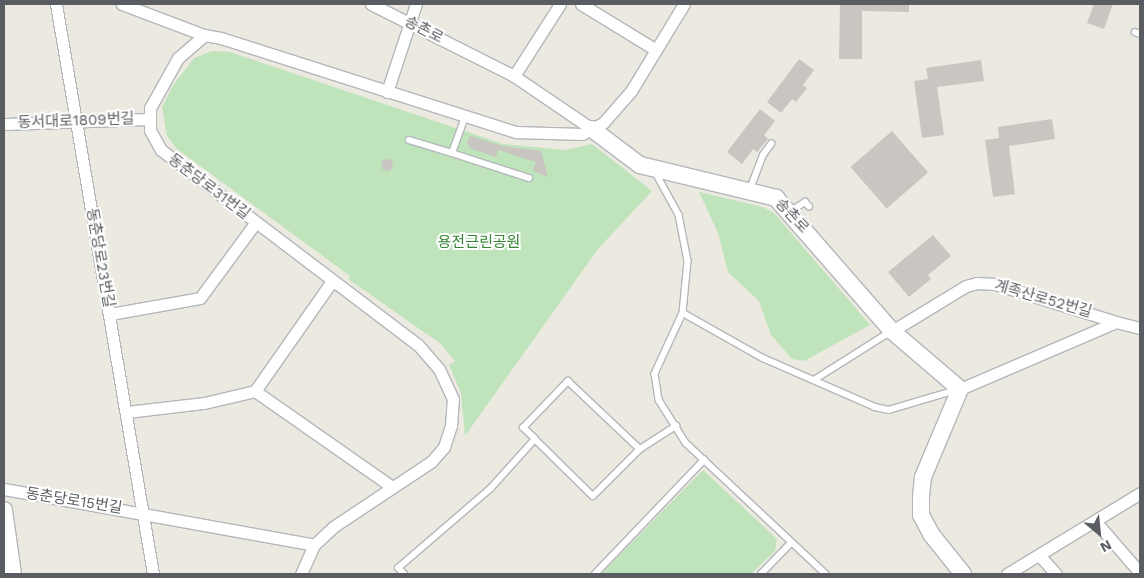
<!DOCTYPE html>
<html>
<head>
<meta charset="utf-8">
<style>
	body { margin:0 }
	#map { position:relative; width:1144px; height:578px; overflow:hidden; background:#ece9e0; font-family:"Work Sans","Noto Sans KR",sans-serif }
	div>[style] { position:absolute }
	.green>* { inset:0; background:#bfe4bc }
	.building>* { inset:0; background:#c9c5c0; transform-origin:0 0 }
	.round { border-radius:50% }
	.roads { filter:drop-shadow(1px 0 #b3b7bb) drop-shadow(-1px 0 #b3b7bb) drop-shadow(0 1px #b3b7bb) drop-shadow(0 -1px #b3b7bb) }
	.lane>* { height:5.5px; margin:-2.75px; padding:0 2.75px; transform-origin:2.75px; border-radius:2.75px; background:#fff }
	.street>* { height:11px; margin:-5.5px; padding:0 5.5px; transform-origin:5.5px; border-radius:5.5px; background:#fff }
	.secondary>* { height:16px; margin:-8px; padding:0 8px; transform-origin:8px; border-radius:8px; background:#fff }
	span { translate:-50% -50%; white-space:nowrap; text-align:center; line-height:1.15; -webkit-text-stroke:4px #fff; paint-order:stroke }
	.street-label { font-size:15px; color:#595d61 }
	.park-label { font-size:15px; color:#378535 }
	.frame { position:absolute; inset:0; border:5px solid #595d61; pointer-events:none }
	.north { position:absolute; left:1074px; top:508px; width:50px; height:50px; -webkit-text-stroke:4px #fff; paint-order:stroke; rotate:152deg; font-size:14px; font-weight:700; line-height:20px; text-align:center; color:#595d61 }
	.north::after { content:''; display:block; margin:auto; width:18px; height:22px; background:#595d61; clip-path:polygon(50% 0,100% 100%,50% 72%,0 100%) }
</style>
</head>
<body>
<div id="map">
	<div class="green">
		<div style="clip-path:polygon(212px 51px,230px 52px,503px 144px,565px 150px,592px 144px,652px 191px,598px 249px,465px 436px,461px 393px,449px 365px,455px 361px,441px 344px,348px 279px,350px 276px,177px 149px,167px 136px,162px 107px,172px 87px,194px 58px)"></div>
		<div style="clip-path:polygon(699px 192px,763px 207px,774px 213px,870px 325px,804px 361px,792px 359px,771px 335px,759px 301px,728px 272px,718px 233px)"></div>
		<div style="clip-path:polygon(703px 470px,777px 539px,775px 551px,751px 574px,601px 574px)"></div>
	</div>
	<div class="building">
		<div style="clip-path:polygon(840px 4px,909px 4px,909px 12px,862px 11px,862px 59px,839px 59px)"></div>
		<div style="clip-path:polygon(1094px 4px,1113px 4px,1104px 29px,1087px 23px)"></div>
		<div style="clip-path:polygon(799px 59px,814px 70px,803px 85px,807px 88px,796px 102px,792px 99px,781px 113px,767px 102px)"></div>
		<div style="clip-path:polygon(981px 60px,984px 81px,937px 87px,944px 135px,922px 138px,914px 81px,928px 79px,926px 68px)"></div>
		<div style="clip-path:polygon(760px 109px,775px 121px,764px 135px,768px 139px,757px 152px,753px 149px,742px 164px,727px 152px)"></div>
		<div style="clip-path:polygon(1052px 119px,1055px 139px,1009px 146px,1015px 194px,993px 197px,985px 140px,999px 138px,998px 127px)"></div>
		<div style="left:892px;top:131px;width:55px;height:55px;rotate:49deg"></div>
		<div style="clip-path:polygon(470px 136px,503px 146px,541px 151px,548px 177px,533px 171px,536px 162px,498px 150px,496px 157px,472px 149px,467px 143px)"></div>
		<div class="round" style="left:381px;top:159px;width:12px;height:12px"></div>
		<div style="clip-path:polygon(933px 235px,951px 256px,928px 275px,931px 279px,909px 297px,888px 272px)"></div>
	</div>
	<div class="roads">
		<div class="lane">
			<div style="left:1135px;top:32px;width:5px;rotate:22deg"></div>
			<div style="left:409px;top:140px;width:45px;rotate:16.8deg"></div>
			<div style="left:452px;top:153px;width:37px;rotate:-70deg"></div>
			<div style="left:452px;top:153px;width:81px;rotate:18deg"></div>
			<div style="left:656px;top:173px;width:48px;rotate:61.3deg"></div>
			<div style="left:679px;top:215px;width:47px;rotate:78.9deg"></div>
			<div style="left:688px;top:261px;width:52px;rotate:95.5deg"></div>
			<div style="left:683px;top:313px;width:67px;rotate:114.7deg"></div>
			<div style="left:655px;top:374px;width:26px;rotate:81deg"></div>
			<div style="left:659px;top:400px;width:51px;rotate:57.9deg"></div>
			<div style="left:686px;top:443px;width:192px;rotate:43.1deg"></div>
			<div style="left:750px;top:189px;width:36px;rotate:-69deg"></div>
			<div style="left:763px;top:155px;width:14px;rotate:-54deg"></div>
			<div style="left:790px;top:212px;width:18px;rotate:-34deg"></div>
			<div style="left:805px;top:202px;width:6px;rotate:45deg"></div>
			<div style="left:683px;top:313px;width:92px;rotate:29.4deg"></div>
			<div style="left:763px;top:358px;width:122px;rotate:23.6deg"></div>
			<div style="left:875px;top:407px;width:14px;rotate:12deg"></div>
			<div style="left:889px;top:410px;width:70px;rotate:-16.6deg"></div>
			<div style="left:814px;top:380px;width:90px;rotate:-32.3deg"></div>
			<div style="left:535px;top:439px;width:16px;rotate:-137deg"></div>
			<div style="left:523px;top:428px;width:65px;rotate:-46.2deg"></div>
			<div style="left:568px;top:381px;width:99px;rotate:43.4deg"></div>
			<div style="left:404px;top:574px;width:8px;rotate:-135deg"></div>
			<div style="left:398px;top:568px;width:121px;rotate:-40.7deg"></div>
			<div style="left:490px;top:489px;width:67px;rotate:-48deg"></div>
			<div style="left:535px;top:439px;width:81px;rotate:44.5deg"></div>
			<div style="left:593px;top:496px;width:66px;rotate:-45deg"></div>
			<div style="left:640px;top:449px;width:43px;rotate:-32.6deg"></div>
			<div style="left:595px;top:574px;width:158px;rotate:-46.3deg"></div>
			<div style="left:761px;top:574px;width:43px;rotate:-45.9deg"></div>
		</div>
		<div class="street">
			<div style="left:56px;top:4px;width:578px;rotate:80.34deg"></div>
			<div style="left:122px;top:4px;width:88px;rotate:20.7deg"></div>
			<div style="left:371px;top:4px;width:160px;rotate:26.7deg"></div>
			<div style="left:514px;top:76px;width:94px;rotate:34.2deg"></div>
			<div style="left:581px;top:4px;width:88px;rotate:31.5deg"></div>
			<div style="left:514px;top:76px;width:85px;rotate:-57.4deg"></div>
			<div style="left:387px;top:92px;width:93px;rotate:-71.8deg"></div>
			<div style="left:4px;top:124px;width:145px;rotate:-2deg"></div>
			<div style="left:110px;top:314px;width:91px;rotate:-10.1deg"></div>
			<div style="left:200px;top:298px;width:94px;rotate:-53.6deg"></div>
			<div style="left:892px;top:331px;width:87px;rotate:-31.3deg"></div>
			<div style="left:966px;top:286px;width:11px;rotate:-15deg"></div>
			<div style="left:977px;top:283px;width:18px;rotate:3deg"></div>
			<div style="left:995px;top:284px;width:127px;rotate:17.4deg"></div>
			<div style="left:960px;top:389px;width:170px;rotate:-23.2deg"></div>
			<div style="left:1116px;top:322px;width:25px;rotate:14deg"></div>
			<div style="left:255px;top:391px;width:134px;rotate:-55deg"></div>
			<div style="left:127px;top:412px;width:78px;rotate:-6.7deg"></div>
			<div style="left:204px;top:403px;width:52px;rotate:-13.2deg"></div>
			<div style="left:255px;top:391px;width:167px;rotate:35deg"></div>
			<div style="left:4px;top:489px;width:315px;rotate:10.2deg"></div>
			<div style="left:1096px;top:522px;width:67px;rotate:49.2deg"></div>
			<div style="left:1039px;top:555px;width:25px;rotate:48deg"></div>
			<div style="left:301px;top:574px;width:32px;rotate:-66deg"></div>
			<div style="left:314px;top:545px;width:26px;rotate:-43deg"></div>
			<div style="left:333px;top:527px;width:118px;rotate:-33.6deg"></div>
			<div style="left:431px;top:462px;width:20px;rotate:-49deg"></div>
			<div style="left:444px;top:447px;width:22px;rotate:-72deg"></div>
			<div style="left:451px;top:426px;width:27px;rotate:-86deg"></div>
			<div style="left:453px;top:399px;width:33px;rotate:-115deg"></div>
			<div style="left:439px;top:369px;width:32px;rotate:-131deg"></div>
			<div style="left:418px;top:345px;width:323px;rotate:-142.8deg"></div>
			<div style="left:161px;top:150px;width:23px;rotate:-119deg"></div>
			<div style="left:150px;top:130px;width:22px;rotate:-90deg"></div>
			<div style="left:150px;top:108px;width:57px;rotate:-60.8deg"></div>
			<div style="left:178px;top:58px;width:35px;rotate:-41deg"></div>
			<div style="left:204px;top:35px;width:17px;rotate:10deg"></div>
			<div style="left:221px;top:38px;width:310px;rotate:17.7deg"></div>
			<div style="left:516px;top:132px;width:66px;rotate:1.7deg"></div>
			<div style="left:582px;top:134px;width:24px;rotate:-28deg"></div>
			<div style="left:603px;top:123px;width:43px;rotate:-48.8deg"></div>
			<div style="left:631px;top:91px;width:102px;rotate:-58.7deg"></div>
			<div style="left:1007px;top:574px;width:156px;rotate:-31.3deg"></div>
		</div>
		<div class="secondary">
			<div style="left:592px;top:129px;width:60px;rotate:36.9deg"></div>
			<div style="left:640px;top:165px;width:140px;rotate:13.6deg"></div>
			<div style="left:776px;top:198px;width:176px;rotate:48.9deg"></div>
			<div style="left:892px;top:331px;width:89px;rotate:40.5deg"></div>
			<div style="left:960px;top:389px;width:95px;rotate:112.8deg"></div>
			<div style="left:923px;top:477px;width:20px;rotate:96deg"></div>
			<div style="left:921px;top:497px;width:18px;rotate:90deg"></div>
			<div style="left:921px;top:515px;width:21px;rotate:62deg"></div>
			<div style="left:931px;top:534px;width:51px;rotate:51.3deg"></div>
			<div style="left:4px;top:510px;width:65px;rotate:82deg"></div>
		</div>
	</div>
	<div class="street-label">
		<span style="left:424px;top:30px;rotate:27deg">송촌로</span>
		<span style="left:76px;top:121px;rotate:-2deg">동서대로1809번길</span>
		<span style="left:209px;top:187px;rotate:37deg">동춘당로31번길</span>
		<span style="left:792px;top:216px;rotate:47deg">송촌로</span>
		<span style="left:100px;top:258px;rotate:80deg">동춘당로23번길</span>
		<span style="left:1043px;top:299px;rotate:16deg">계족산로52번길</span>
		<span style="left:74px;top:501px;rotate:9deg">동춘당로15번길</span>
	</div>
	<div class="park-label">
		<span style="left:479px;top:243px">용전근린공원</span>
	</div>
	<div class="frame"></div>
	<div class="north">N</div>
</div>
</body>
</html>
